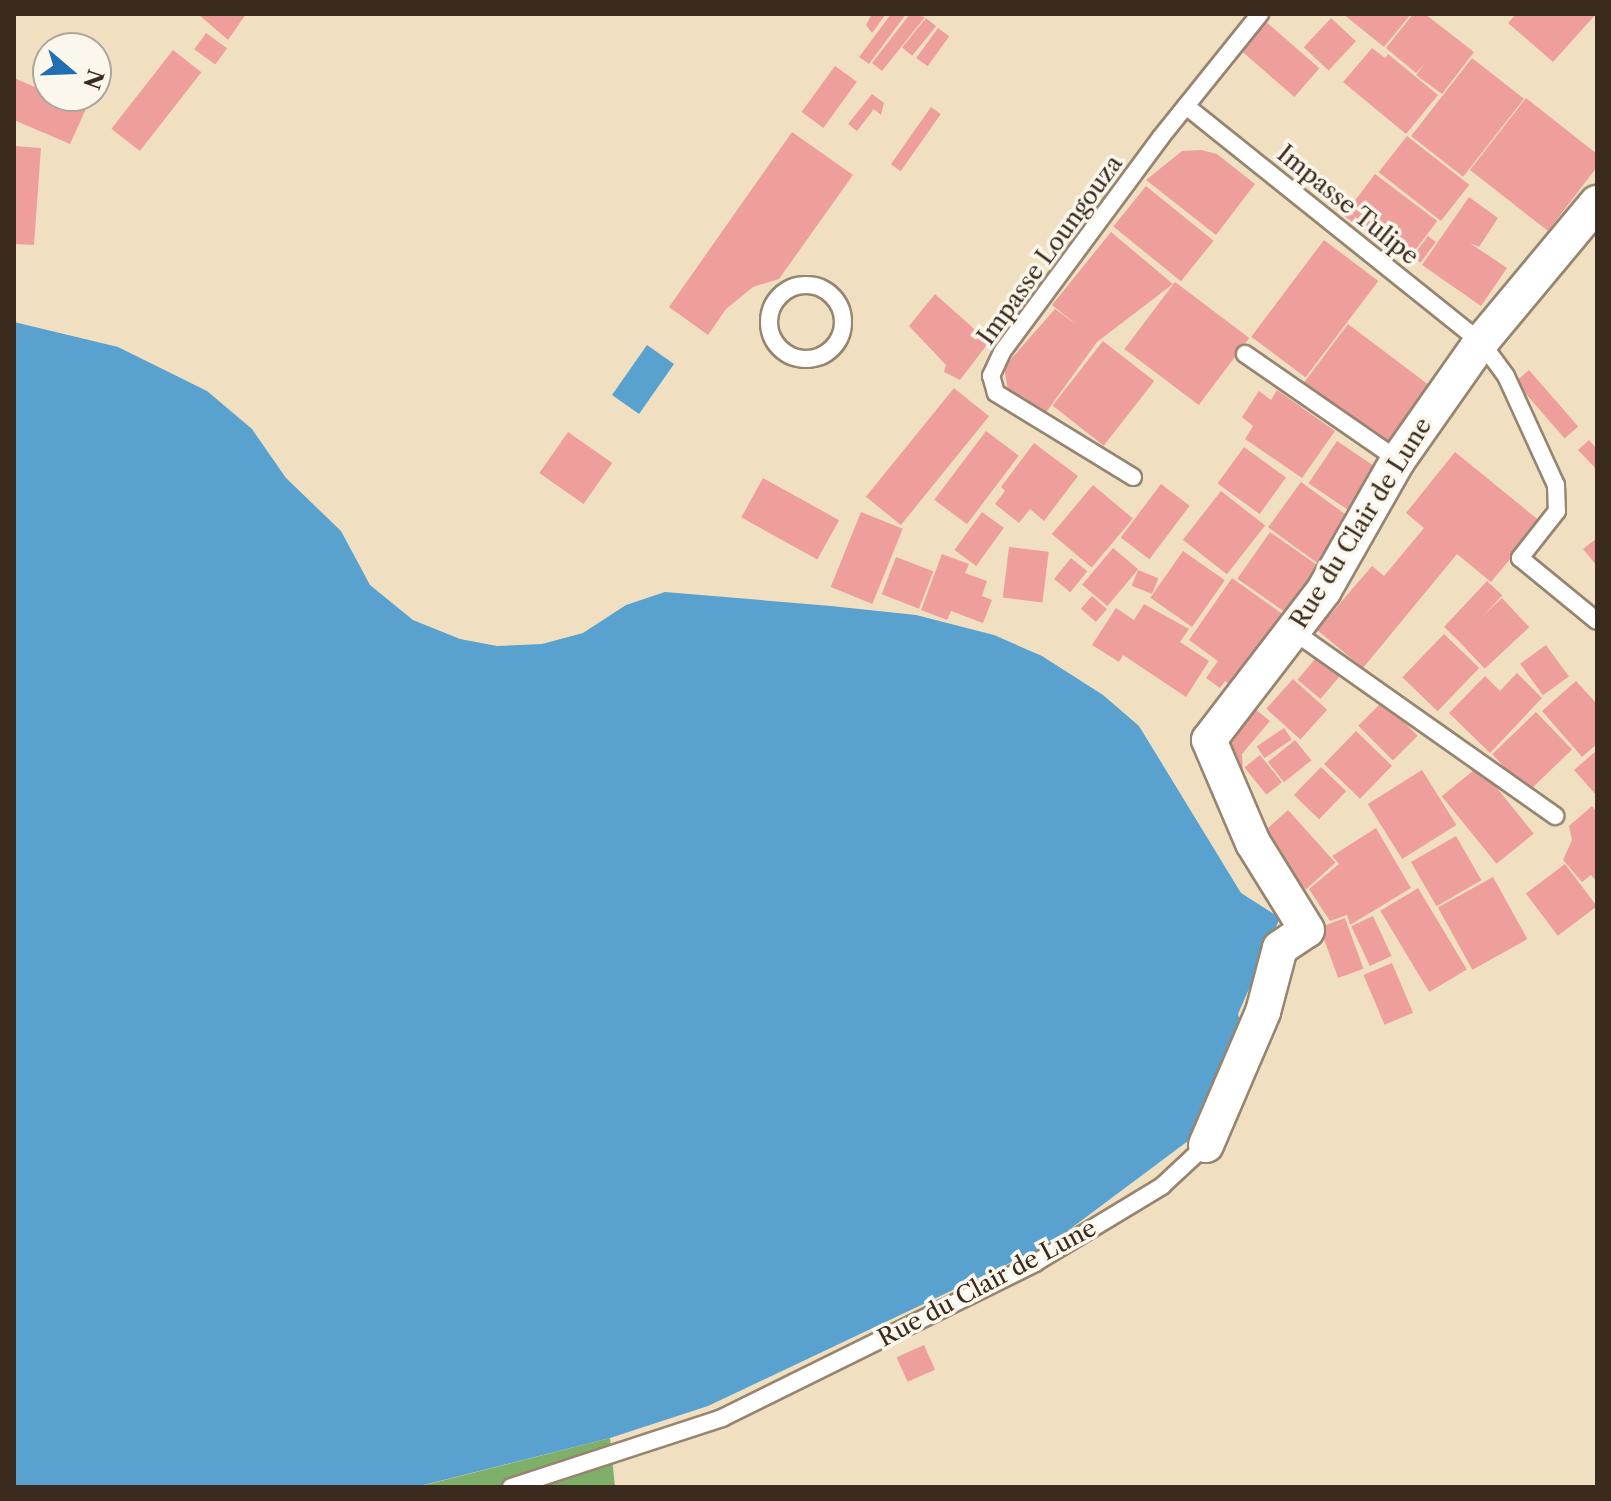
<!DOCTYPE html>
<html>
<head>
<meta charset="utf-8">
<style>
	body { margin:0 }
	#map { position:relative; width:1611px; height:1501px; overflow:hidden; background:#f0e0c1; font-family:"Libre Caslon Text",serif }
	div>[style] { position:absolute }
	.forest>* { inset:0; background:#7fb069 }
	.water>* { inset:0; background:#59a2d0; transform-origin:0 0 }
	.building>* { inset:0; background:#ef9f9b; transform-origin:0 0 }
	.roads { filter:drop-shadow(2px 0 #968570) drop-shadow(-2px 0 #968570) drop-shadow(0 2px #968570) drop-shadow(0 -2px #968570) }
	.service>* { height:16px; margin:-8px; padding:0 8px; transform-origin:8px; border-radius:8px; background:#fff }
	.service>.ring { margin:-8px; padding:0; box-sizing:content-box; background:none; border:16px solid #fff; border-radius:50% }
	.minor>* { height:34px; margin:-17px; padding:0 17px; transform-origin:17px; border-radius:17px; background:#fff }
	span { translate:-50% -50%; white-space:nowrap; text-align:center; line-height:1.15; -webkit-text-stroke:7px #fbf7ec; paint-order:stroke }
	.street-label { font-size:24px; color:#3b2a1e }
	.frame { position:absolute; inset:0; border:16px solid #3b2a1e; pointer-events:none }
	.north { position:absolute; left:32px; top:32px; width:80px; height:80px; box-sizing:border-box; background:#fbf7ec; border:2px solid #aea59a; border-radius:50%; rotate:109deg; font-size:22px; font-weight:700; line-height:32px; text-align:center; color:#3b2a1e }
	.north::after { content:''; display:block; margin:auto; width:28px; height:36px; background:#1f6fb2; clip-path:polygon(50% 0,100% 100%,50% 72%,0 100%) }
</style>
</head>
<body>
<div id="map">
	<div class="forest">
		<div style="clip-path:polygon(610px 1438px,615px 1487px,416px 1487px,433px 1483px)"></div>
	</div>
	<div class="water">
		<div style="clip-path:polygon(14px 322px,118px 347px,207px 391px,252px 429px,286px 478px,341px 531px,370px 585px,413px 620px,460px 639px,497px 646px,542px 644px,583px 633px,626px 605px,665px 592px,831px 606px,916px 615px,994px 635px,1042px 656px,1103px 695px,1139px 726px,1241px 893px,1280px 918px,1238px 1014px,1246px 1043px,1200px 1132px,1050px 1244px,708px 1406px,610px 1438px,416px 1487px,14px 1487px)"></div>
		<div style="left:647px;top:345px;width:33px;height:61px;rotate:35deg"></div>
	</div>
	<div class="building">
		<div style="clip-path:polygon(198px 14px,246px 14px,228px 40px)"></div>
		<div style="clip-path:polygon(872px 14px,886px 14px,872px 33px,866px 25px)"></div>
		<div style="clip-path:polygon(891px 14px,906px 14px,869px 64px,859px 57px)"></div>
		<div style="clip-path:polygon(910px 14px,925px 17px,882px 71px,872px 63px)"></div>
		<div style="clip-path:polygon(1343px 14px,1411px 14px,1384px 47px)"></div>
		<div style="clip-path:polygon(1413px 14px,1425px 14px,1474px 52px,1442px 94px,1416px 75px,1424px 65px,1416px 73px,1386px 48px)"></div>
		<div style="clip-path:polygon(1516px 14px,1596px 14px,1553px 62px,1508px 23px)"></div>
		<div style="left:926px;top:18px;width:13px;height:38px;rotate:39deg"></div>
		<div style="left:1331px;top:18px;width:34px;height:40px;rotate:43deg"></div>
		<div style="left:1265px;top:21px;width:72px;height:38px;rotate:41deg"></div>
		<div style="left:938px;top:28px;width:14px;height:37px;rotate:36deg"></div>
		<div style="left:206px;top:33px;width:26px;height:20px;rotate:36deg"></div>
		<div style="clip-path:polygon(1372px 48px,1385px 58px,1388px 54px,1438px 95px,1406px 134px,1343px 82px)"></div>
		<div style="left:173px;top:50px;width:36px;height:100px;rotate:38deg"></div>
		<div style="left:1472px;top:58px;width:66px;height:99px;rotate:38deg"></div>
		<div style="left:835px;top:66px;width:27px;height:57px;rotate:36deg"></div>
		<div style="clip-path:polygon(14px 78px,86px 109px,70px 144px,14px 120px)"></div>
		<div style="clip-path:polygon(872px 94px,884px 103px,881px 115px,874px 109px,857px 131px,848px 124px)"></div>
		<div style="clip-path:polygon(1526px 98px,1597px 154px,1597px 167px,1548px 231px,1470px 170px)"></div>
		<div style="left:931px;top:107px;width:12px;height:70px;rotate:35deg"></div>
		<div style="clip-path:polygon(792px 132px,853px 175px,779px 279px,753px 287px,726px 309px,708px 335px,669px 307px)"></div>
		<div style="left:1407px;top:136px;width:79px;height:46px;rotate:38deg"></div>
		<div style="clip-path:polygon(14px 146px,41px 148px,34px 245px,14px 244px)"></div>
		<div style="clip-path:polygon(1201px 150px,1217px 154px,1255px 184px,1216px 235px,1146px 180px,1182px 151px)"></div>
		<div style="left:1375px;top:174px;width:78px;height:52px;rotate:37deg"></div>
		<div style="left:1146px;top:186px;width:87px;height:52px;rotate:39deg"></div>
		<div style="clip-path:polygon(1469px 197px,1498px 218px,1479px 247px,1470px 243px,1507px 268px,1481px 306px,1422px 265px)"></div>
		<div style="clip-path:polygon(1111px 232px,1173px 284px,1097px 342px,1042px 418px,1008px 391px,1004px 367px,1055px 309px,1077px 325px,1052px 305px)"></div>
		<div style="left:1428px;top:236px;width:10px;height:26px;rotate:37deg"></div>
		<div style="left:1324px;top:240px;width:68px;height:121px;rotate:37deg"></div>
		<div style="left:1175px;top:282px;width:93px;height:84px;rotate:37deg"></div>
		<div style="clip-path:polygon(935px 294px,989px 342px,960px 380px,944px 372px,946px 365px,909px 326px)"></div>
		<div style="left:1348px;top:324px;width:110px;height:75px;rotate:37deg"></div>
		<div style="left:1103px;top:341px;width:65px;height:82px;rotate:38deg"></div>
		<div style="left:1529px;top:370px;width:75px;height:18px;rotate:49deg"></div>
		<div style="left:954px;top:388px;width:45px;height:140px;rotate:39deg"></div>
		<div style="clip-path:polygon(1277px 390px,1335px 431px,1302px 478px,1245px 439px,1253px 426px,1242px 417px,1259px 391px,1271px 400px)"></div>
		<div style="left:986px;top:431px;width:41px;height:86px;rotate:37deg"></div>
		<div style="left:568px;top:432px;width:54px;height:50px;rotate:35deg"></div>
		<div style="clip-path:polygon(1589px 440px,1597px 449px,1597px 470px,1578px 450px)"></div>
		<div style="left:1337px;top:441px;width:47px;height:51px;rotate:34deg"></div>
		<div style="clip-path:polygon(1034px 443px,1078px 476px,1044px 521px,1030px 509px,1019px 523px,995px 504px,1005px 491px,1001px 487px)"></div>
		<div style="left:1244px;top:447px;width:52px;height:45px;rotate:36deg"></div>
		<div style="clip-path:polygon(1455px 452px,1541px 522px,1491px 582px,1457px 554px,1363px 668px,1317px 630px,1372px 566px,1384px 576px,1424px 528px,1406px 513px)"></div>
		<div style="left:763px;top:478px;width:87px;height:45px;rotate:29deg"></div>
		<div style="left:1301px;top:482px;width:63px;height:56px;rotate:36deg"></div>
		<div style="left:1161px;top:484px;width:36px;height:67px;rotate:37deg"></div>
		<div style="left:1093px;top:485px;width:52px;height:64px;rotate:40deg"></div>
		<div style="left:1221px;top:491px;width:56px;height:62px;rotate:38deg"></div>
		<div style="left:861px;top:512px;width:45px;height:81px;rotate:22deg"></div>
		<div style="left:982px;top:512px;width:27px;height:47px;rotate:36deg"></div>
		<div style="left:1270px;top:532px;width:61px;height:57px;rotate:35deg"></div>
		<div style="clip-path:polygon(1597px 538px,1597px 566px,1583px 549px)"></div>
		<div style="left:1009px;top:547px;width:40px;height:51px;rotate:7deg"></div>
		<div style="left:1113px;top:548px;width:33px;height:48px;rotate:40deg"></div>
		<div style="left:1183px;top:551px;width:51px;height:57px;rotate:35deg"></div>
		<div style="clip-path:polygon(942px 554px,969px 564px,965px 573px,987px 581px,982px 596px,992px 600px,983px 623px,951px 611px,947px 620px,921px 610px)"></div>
		<div style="left:896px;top:557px;width:40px;height:40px;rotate:21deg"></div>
		<div style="left:1071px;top:558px;width:21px;height:27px;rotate:39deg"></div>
		<div style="left:1138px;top:570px;width:22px;height:17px;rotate:22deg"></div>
		<div style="clip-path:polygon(1232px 578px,1291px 620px,1240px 691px,1225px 681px,1220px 688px,1206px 678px,1218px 661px,1189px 640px)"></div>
		<div style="left:1487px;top:581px;width:21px;height:63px;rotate:43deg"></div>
		<div style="left:1092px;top:596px;width:20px;height:17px;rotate:41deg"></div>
		<div style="left:1502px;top:598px;width:40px;height:61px;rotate:47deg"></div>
		<div style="clip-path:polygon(1144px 604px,1189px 629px,1180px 642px,1209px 661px,1186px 697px,1123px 655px,1119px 662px,1092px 645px,1116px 608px,1134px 620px)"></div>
		<div style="left:1444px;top:634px;width:49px;height:60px;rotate:44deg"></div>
		<div style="left:1546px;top:645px;width:39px;height:32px;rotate:54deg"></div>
		<div style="left:1320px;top:653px;width:30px;height:35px;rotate:40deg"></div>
		<div style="clip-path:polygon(1517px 673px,1542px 698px,1490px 753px,1449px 713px,1485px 676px,1500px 691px)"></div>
		<div style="left:1293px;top:679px;width:46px;height:40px;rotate:42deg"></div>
		<div style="clip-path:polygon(1576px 681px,1597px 704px,1597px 744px,1582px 757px,1542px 711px)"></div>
		<div style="clip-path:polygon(1244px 700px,1270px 721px,1242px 754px,1243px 774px,1228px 775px,1224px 753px)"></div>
		<div style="left:1383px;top:701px;width:49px;height:35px;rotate:45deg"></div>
		<div style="left:1536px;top:712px;width:52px;height:61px;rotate:46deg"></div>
		<div style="left:1284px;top:728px;width:14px;height:33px;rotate:56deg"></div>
		<div style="left:1356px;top:731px;width:50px;height:46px;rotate:44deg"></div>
		<div style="left:1295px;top:740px;width:26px;height:35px;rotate:51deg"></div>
		<div style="clip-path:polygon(1597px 750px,1597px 796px,1574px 770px)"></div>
		<div style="left:1260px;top:755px;width:35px;height:20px;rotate:51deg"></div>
		<div style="left:1479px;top:766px;width:87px;height:48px;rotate:51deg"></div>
		<div style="left:1321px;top:767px;width:35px;height:39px;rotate:44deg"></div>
		<div style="left:1422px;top:770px;width:65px;height:64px;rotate:58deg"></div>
		<div style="clip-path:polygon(1592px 806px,1597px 812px,1597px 882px,1591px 875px,1582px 882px,1563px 860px,1572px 840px,1569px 826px)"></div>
		<div style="left:1288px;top:810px;width:71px;height:40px;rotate:48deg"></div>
		<div style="clip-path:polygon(1376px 828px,1411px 888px,1350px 925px,1347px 915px,1330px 921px,1309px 889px,1339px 864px,1332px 856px)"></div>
		<div style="left:1456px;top:836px;width:51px;height:52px;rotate:60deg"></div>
		<div style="left:1565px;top:864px;width:53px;height:49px;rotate:53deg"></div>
		<div style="left:1493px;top:877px;width:71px;height:63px;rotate:61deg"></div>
		<div style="left:1418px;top:888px;width:95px;height:44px;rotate:59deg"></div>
		<div style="left:1373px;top:916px;width:44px;height:24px;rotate:65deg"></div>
		<div style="left:1345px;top:918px;width:54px;height:27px;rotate:70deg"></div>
		<div style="left:1392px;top:963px;width:54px;height:31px;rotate:67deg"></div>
		<div style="left:924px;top:1345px;width:27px;height:30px;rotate:66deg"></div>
	</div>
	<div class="roads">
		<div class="service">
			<div style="left:1186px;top:106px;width:378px;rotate:38.7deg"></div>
			<div style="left:1481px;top:342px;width:42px;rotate:53.7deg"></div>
			<div style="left:1506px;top:376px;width:120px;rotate:65.4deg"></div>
			<div style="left:1556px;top:485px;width:26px;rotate:88deg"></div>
			<div style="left:1557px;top:511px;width:60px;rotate:128.2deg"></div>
			<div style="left:1520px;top:558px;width:99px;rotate:39.3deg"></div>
			<div class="ring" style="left:769px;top:285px;width:58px;height:58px"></div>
			<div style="left:1245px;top:354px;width:186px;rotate:34.7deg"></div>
			<div style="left:1133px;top:477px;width:161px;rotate:-148.5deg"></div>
			<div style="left:996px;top:393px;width:18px;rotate:-106deg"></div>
			<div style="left:991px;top:376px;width:26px;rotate:-65deg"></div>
			<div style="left:1002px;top:352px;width:267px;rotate:-53.5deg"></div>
			<div style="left:1161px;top:137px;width:158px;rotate:-51.2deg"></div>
			<div style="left:1293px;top:631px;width:321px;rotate:35.2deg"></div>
			<div style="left:511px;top:1487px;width:222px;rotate:-18.1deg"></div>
			<div style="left:722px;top:1418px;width:349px;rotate:-26.3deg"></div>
			<div style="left:1035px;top:1263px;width:149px;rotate:-31.2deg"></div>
			<div style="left:1162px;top:1186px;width:60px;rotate:-43deg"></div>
		</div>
		<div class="minor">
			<div style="left:1206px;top:1145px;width:145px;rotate:-66.8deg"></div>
			<div style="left:1263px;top:1012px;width:66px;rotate:-75.1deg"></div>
			<div style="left:1280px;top:948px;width:32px;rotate:-34deg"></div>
			<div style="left:1307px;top:930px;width:102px;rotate:-121.8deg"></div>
			<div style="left:1253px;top:843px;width:112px;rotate:-113.1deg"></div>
			<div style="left:1209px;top:740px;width:189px;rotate:-52.5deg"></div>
			<div style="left:1324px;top:590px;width:150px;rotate:-60.4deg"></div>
			<div style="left:1398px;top:460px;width:144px;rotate:-54.9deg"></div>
			<div style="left:1481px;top:342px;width:181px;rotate:-50.2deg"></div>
		</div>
	</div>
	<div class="street-label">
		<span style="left:1348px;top:205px;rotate:39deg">Impasse Tulipe</span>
		<span style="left:1050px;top:250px;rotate:-54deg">Impasse Loungouza</span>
		<span style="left:1361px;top:523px;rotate:-58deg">Rue du Clair de Lune</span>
		<span style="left:987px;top:1283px;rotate:-28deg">Rue du Clair de Lune</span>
	</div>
	<div class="frame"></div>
	<div class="north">N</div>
</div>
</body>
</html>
